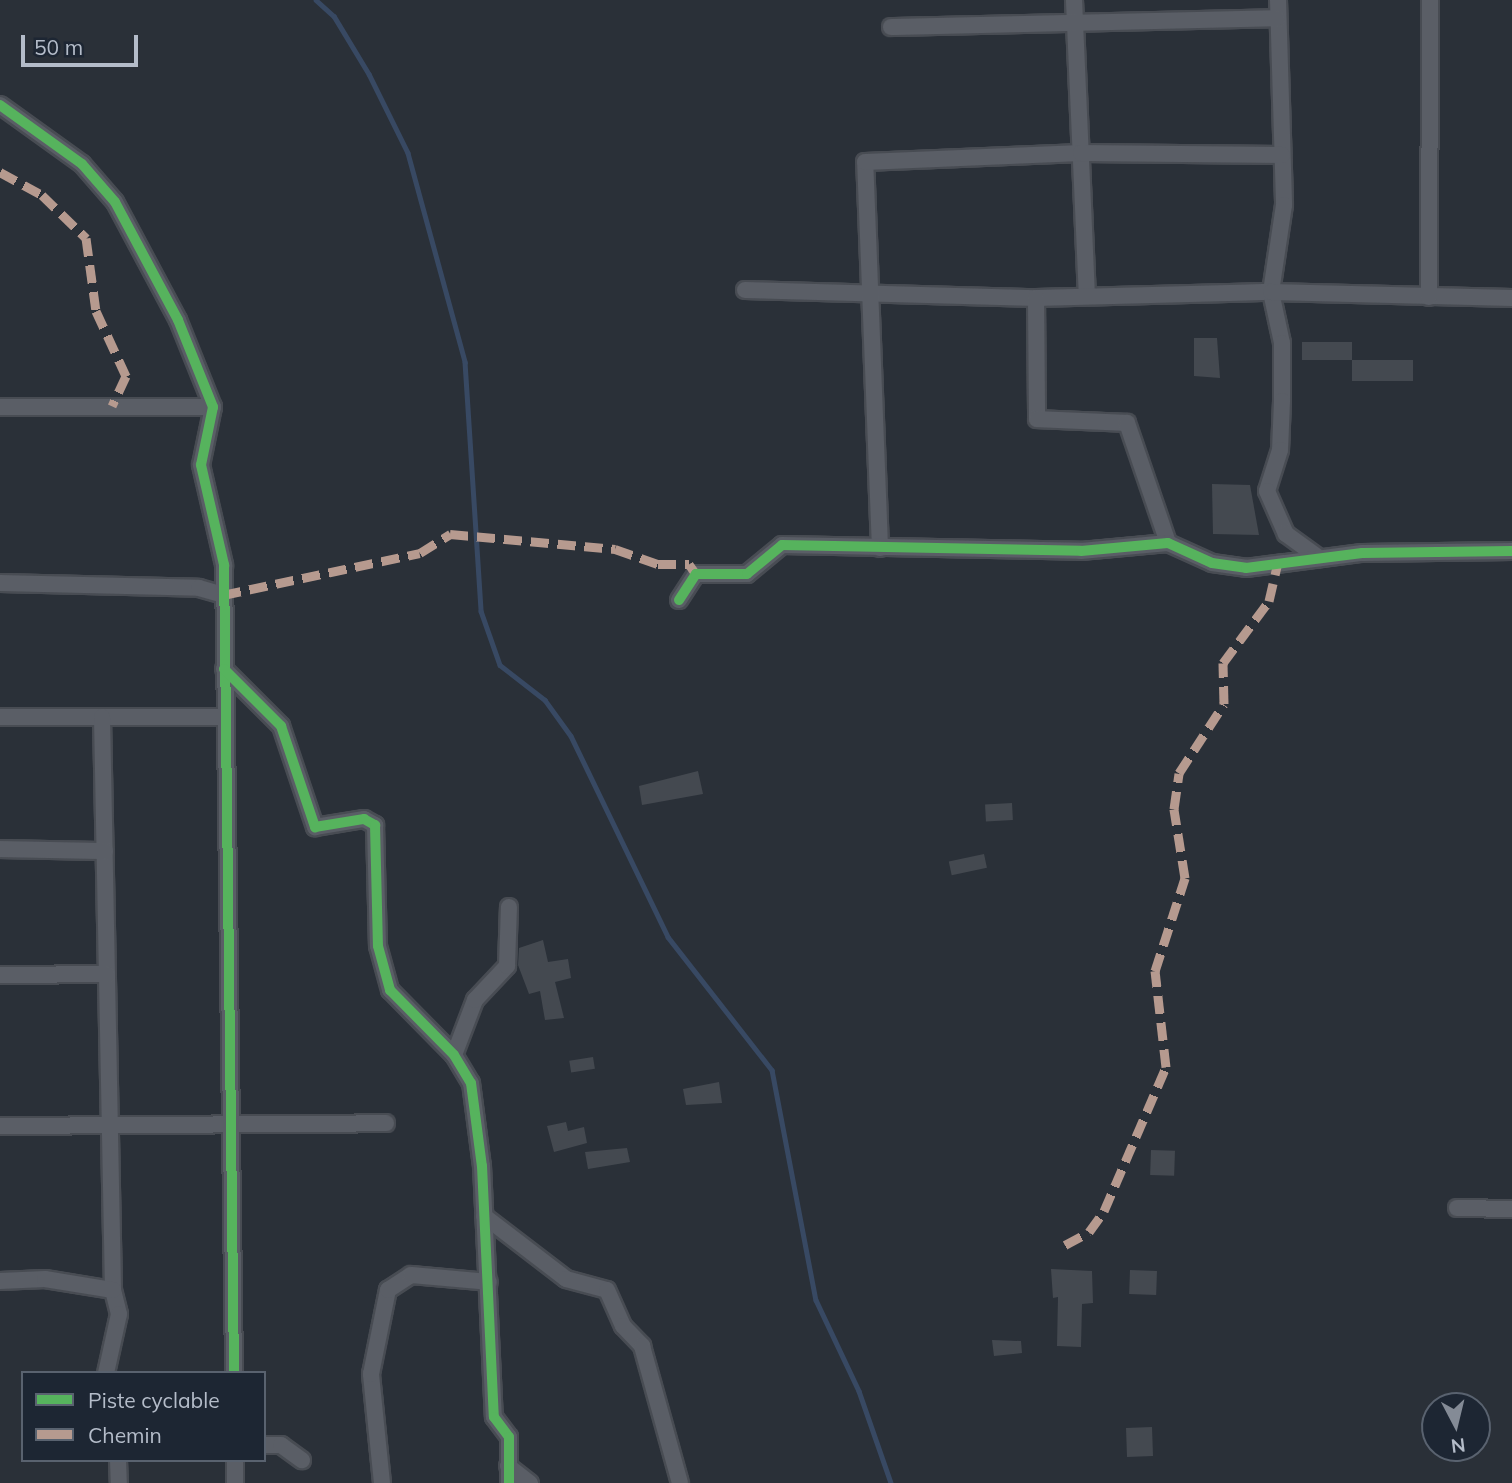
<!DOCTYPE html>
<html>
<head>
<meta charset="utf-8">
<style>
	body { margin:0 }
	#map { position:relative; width:1512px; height:1483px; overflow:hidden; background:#2a3038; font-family:Mulish,sans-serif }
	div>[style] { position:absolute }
	.stream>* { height:4.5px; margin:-2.25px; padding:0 2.25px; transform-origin:2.25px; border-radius:2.25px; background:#384963 }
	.building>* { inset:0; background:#444950; transform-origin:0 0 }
	.roads { filter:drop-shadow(2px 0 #484c53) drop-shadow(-2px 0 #484c53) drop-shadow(0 2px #484c53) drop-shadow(0 -2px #484c53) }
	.minor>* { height:16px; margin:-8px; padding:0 8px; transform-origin:8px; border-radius:8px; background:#5a5e66 }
	.quiet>* { height:9px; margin-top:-4.5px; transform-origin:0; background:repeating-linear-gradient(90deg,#b69a8f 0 18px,transparent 0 27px) }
	.cycleway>* { height:10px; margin:-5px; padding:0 5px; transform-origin:5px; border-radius:5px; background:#56b35d }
	span { translate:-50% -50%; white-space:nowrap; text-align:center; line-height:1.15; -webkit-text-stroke:5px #1d2633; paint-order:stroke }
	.legend { position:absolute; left:21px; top:1371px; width:245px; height:91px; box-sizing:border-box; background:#1d2633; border:2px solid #59626f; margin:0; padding:9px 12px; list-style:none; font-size:21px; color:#b4bcc9 }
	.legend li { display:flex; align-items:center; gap:14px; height:35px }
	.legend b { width:35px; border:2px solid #59626f }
	.north { position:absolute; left:1421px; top:1392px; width:70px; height:70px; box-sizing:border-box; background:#1d2633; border:2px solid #59626f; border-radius:50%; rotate:173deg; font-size:19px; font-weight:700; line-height:28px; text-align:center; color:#b4bcc9 }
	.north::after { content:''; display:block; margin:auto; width:24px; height:32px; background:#848b96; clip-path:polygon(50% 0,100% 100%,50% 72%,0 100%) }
	.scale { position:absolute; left:21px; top:35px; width:117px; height:32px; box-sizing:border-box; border:4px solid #b4bcc9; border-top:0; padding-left:9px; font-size:21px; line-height:24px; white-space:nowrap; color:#b4bcc9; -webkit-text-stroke:5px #1d2633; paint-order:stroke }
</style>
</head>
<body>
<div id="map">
	<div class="stream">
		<div style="left:316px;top:0;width:24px;rotate:42deg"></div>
		<div style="left:334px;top:16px;width:68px;rotate:58.9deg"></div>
		<div style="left:369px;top:74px;width:88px;rotate:63.7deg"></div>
		<div style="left:408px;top:153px;width:217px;rotate:74.7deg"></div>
		<div style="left:465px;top:362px;width:250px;rotate:86.3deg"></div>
		<div style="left:481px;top:611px;width:57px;rotate:70.6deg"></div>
		<div style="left:500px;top:665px;width:57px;rotate:37.9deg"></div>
		<div style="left:545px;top:700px;width:44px;rotate:54.2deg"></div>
		<div style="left:571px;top:736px;width:223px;rotate:64.2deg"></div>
		<div style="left:668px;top:937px;width:169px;rotate:52deg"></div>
		<div style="left:772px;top:1070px;width:234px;rotate:79.2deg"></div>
		<div style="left:816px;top:1300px;width:101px;rotate:64.7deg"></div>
		<div style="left:859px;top:1391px;width:97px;rotate:70.8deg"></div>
	</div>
	<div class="building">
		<div style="clip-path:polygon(1194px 338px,1217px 338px,1220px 378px,1194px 376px)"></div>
		<div style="left:1302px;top:342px;width:50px;height:18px"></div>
		<div style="left:1413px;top:360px;width:21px;height:61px;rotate:90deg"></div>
		<div style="clip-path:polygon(1212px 484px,1250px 485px,1259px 535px,1213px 534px)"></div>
		<div style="clip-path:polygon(698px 771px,703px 794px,642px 805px,639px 786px)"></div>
		<div style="left:1012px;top:803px;width:17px;height:27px;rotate:87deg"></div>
		<div style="left:984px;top:854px;width:14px;height:36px;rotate:78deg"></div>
		<div style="clip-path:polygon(543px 940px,548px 962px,568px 959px,571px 978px,555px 982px,564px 1018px,545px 1020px,540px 991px,529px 994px,518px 965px,519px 948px)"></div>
		<div style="left:593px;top:1057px;width:12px;height:24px;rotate:81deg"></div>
		<div style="clip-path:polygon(719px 1082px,722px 1103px,686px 1105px,683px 1089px)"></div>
		<div style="clip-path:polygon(566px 1122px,568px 1131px,584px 1127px,587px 1143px,554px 1152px,547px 1126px)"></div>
		<div style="clip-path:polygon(627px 1148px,630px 1162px,588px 1169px,585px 1152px)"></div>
		<div style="left:1151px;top:1150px;width:24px;height:25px;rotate:2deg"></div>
		<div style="clip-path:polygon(1051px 1269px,1092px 1271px,1093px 1303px,1082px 1304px,1081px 1347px,1057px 1346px,1058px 1297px,1053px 1298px)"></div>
		<div style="left:1130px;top:1270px;width:27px;height:24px;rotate:2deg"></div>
		<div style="clip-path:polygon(992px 1340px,1021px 1341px,1022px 1353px,994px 1356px)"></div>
		<div style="left:1152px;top:1427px;width:29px;height:26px;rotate:88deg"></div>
	</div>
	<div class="roads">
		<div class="minor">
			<div style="left:1074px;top:0;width:295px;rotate:87.5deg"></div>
			<div style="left:1278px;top:0;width:205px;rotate:88.3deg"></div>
			<div style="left:1284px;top:205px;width:88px;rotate:98.5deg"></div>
			<div style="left:1271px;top:292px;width:52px;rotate:77.8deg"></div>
			<div style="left:1282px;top:343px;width:58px;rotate:90deg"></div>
			<div style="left:1282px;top:401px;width:49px;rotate:92.3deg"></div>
			<div style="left:1280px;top:450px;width:43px;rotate:107.6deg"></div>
			<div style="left:1267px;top:491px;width:47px;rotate:66.2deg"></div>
			<div style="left:1286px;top:534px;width:41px;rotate:36deg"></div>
			<div style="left:891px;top:27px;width:386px;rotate:-1.3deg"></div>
			<div style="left:0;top:105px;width:101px;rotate:35.7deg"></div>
			<div style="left:82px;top:164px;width:50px;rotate:49deg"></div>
			<div style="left:115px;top:202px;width:134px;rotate:61.9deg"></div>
			<div style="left:178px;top:320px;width:94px;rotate:68.1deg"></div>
			<div style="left:213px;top:407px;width:59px;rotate:101.7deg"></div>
			<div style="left:201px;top:465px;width:103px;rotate:77deg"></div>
			<div style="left:224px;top:565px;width:808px;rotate:89.29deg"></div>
			<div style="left:745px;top:290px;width:291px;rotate:1.6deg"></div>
			<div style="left:1036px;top:298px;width:235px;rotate:-1.5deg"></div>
			<div style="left:1271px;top:292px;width:241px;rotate:1.4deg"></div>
			<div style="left:1429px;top:297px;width:297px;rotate:-89.8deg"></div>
			<div style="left:1036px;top:298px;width:121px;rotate:89.5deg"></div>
			<div style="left:1037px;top:419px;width:90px;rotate:2.5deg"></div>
			<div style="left:1127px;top:423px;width:127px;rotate:71.1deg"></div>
			<div style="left:0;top:407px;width:213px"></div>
			<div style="left:880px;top:548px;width:386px;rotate:-92.2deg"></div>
			<div style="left:865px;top:162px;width:216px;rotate:-2.4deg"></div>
			<div style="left:1081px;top:153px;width:201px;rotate:0.6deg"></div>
			<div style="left:0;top:583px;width:199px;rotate:1.4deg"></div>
			<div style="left:199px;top:588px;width:25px;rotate:16deg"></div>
			<div style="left:679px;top:600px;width:31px;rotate:-57deg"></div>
			<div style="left:696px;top:574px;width:51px"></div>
			<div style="left:747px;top:574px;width:45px;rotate:-39.6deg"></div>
			<div style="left:782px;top:545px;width:299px;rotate:1.1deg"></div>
			<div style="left:1081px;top:551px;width:87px;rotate:-5.3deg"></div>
			<div style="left:1168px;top:543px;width:48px;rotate:24.4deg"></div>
			<div style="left:1212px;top:563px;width:34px;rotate:8deg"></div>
			<div style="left:1246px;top:568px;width:117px;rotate:-7.4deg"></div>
			<div style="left:1362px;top:553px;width:150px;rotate:-0.8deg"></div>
			<div style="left:224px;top:669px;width:81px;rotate:45deg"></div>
			<div style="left:281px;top:726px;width:107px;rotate:71.4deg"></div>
			<div style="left:315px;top:827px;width:50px;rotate:-9.3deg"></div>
			<div style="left:364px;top:819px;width:13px;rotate:29deg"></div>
			<div style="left:375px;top:825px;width:121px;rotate:88.6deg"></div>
			<div style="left:378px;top:946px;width:46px;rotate:74.7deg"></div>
			<div style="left:390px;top:990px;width:91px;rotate:45.4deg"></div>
			<div style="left:454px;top:1055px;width:33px;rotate:59deg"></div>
			<div style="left:471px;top:1083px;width:84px;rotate:82.5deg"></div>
			<div style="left:482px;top:1166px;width:251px;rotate:87.3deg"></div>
			<div style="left:494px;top:1417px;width:25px;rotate:53deg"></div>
			<div style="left:509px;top:1437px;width:46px;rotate:90deg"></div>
			<div style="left:0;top:717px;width:225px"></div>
			<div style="left:102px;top:717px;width:573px;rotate:88.9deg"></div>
			<div style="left:113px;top:1290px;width:25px;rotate:76deg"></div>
			<div style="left:119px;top:1314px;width:60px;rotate:102.4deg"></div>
			<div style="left:0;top:849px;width:105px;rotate:1.1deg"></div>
			<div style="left:0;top:975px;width:107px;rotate:-0.5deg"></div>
			<div style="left:454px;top:1055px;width:59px;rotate:-69.1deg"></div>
			<div style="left:475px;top:1000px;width:47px;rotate:-46.7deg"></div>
			<div style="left:507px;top:966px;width:59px;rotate:-88.1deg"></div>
			<div style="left:0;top:1126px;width:386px;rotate:-0.4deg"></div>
			<div style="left:1457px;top:1208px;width:55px;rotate:1deg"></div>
			<div style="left:484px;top:1216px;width:103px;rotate:37.5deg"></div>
			<div style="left:566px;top:1279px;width:42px;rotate:15deg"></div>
			<div style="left:607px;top:1290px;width:39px;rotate:66deg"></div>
			<div style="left:623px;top:1326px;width:28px;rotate:46deg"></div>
			<div style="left:642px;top:1346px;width:142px;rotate:74.5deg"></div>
			<div style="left:0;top:1281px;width:45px;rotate:-2.5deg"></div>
			<div style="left:45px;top:1279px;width:69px;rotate:9.2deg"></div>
			<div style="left:264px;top:1445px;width:17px"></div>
			<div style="left:281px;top:1445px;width:26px;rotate:36deg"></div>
			<div style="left:118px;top:1460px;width:23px;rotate:88deg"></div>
			<div style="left:235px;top:1460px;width:23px;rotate:90deg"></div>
			<div style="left:508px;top:1466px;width:28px;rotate:38deg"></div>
			<div style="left:382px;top:1483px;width:110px;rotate:-95.8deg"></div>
			<div style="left:371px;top:1374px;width:86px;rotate:-78.6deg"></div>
			<div style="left:388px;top:1290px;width:27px;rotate:-33deg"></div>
			<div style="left:411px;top:1275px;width:78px;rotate:5.1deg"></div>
		</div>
	</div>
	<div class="quiet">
		<div style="left:0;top:172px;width:48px;rotate:28.7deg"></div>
		<div style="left:42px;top:195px;width:62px;rotate:44.3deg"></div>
		<div style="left:86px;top:238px;width:74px;rotate:82.2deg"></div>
		<div style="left:96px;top:311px;width:72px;rotate:65.2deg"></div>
		<div style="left:126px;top:376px;width:33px;rotate:115deg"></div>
		<div style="left:223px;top:595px;width:201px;rotate:-12deg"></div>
		<div style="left:420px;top:553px;width:36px;rotate:-32deg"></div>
		<div style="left:450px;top:534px;width:166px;rotate:5.2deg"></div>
		<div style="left:615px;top:549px;width:46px;rotate:19.2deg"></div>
		<div style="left:658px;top:564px;width:31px"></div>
		<div style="left:689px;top:564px;width:12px;rotate:55deg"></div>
		<div style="left:1065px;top:1245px;width:27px;rotate:-28deg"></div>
		<div style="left:1089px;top:1232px;width:26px;rotate:-54deg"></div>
		<div style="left:1104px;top:1211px;width:157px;rotate:-66.7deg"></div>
		<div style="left:1166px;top:1067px;width:97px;rotate:-96.5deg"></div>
		<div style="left:1155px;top:971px;width:98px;rotate:-72.1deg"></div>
		<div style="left:1185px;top:878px;width:70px;rotate:-99.1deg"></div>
		<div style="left:1174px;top:809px;width:36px;rotate:-82deg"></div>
		<div style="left:1179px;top:773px;width:82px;rotate:-56.9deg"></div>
		<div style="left:1224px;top:704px;width:41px;rotate:-91.4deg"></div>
		<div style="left:1223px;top:663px;width:77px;rotate:-53.4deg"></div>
		<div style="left:1269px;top:601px;width:37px;rotate:-77deg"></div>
	</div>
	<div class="cycleway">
		<div style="left:0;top:105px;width:101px;rotate:35.7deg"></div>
		<div style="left:82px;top:164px;width:50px;rotate:49deg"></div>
		<div style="left:115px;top:202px;width:134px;rotate:61.9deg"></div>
		<div style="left:178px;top:320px;width:94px;rotate:68.1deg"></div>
		<div style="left:213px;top:407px;width:59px;rotate:101.7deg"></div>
		<div style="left:201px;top:465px;width:103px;rotate:77deg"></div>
		<div style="left:224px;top:565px;width:808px;rotate:89.29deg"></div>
		<div style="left:679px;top:600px;width:31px;rotate:-57deg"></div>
		<div style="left:696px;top:574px;width:51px"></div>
		<div style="left:747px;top:574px;width:45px;rotate:-39.6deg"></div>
		<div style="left:782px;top:545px;width:299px;rotate:1.1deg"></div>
		<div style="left:1081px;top:551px;width:87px;rotate:-5.3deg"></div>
		<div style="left:1168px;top:543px;width:48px;rotate:24.4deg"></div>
		<div style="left:1212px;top:563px;width:34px;rotate:8deg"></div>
		<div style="left:1246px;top:568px;width:117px;rotate:-7.4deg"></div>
		<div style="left:1362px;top:553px;width:150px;rotate:-0.8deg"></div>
		<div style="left:224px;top:669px;width:81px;rotate:45deg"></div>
		<div style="left:281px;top:726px;width:107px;rotate:71.4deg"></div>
		<div style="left:315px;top:827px;width:50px;rotate:-9.3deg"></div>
		<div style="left:364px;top:819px;width:13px;rotate:29deg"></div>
		<div style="left:375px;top:825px;width:121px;rotate:88.6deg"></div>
		<div style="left:378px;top:946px;width:46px;rotate:74.7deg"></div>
		<div style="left:390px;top:990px;width:91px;rotate:45.4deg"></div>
		<div style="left:454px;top:1055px;width:33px;rotate:59deg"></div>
		<div style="left:471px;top:1083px;width:84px;rotate:82.5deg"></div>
		<div style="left:482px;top:1166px;width:251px;rotate:87.3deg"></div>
		<div style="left:494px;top:1417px;width:25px;rotate:53deg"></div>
		<div style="left:509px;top:1437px;width:46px;rotate:90deg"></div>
	</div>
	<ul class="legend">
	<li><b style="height:9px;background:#56b35d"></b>Piste cyclable</li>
	<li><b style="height:9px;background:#b69a8f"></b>Chemin</li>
	</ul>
	<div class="north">N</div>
	<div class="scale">50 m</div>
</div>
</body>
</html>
